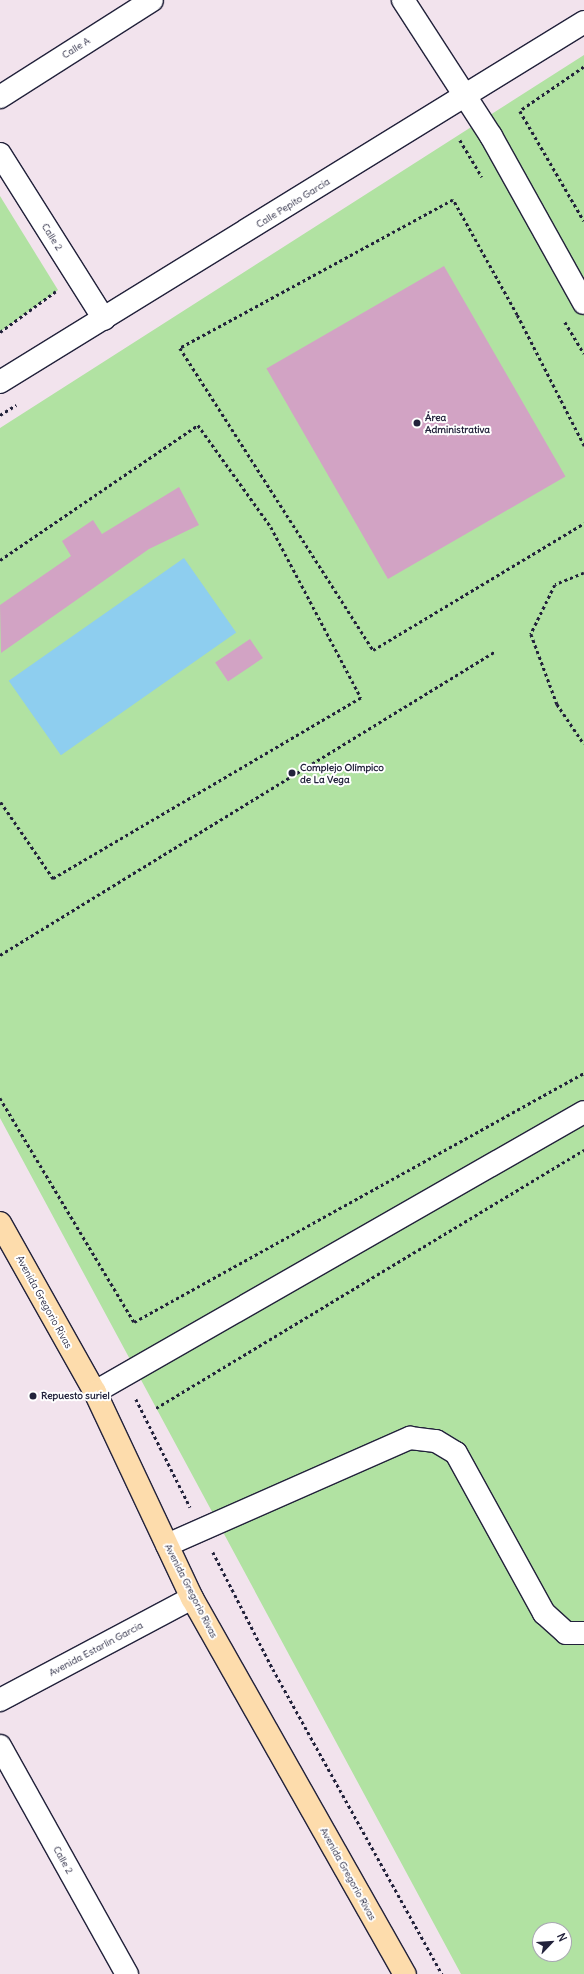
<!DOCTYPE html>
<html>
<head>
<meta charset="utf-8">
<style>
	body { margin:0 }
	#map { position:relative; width:584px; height:1974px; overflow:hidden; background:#f2e3ed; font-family:Delius,sans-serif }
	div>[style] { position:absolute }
	.green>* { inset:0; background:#b1e2a2 }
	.water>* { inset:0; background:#8eceef; transform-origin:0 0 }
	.building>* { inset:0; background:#d2a3c4; transform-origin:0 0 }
	.path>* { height:2.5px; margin-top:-1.25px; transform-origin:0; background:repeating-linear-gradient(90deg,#22223b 0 3px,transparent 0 6px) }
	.roads { filter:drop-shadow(1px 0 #22223b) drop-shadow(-1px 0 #22223b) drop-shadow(0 1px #22223b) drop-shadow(0 -1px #22223b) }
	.minor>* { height:22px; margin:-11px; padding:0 11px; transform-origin:11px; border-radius:11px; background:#fff }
	.major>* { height:22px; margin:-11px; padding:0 11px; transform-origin:11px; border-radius:11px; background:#fddcac }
	.dots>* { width:11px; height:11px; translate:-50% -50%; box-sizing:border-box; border:2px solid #fff; border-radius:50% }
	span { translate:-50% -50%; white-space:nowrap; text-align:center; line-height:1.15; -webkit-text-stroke:4px #fff; paint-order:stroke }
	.street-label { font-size:10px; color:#22223b }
	.poi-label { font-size:10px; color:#22223b; font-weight:700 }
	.left { translate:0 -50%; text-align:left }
	.north { position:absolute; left:532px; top:1922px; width:40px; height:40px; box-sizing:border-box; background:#fff; border:1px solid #a7a7b1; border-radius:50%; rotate:65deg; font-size:11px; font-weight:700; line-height:16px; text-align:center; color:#22223b }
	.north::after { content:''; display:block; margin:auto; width:14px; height:18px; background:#22223b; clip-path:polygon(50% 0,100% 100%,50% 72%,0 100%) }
</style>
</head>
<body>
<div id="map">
	<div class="green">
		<div style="clip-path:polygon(evenodd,584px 55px,584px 1974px,461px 1974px,0 1118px,0 428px,584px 55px,540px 1930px,564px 1930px,564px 1954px,540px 1954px,540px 1930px)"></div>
		<div style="clip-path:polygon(0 196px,58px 290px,0 332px)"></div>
	</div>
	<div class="water">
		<div style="left:184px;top:558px;width:91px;height:214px;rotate:55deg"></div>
	</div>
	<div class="building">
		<div style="left:444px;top:266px;width:243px;height:205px;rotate:60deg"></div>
		<div style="clip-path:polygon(179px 487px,199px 525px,149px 549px,1px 653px,0 605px,71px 556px,62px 541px,93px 520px,102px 534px)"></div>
		<div style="left:250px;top:639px;width:23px;height:42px;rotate:56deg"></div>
	</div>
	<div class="path">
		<div style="left:584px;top:67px;width:78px;rotate:145.5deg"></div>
		<div style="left:520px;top:111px;width:127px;rotate:59.8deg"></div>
		<div style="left:460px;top:140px;width:43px;rotate:59.3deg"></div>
		<div style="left:565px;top:322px;width:37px;rotate:59deg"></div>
		<div style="left:0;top:332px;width:69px;rotate:-36.2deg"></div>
		<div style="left:0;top:415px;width:19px;rotate:-32deg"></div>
		<div style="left:584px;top:446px;width:147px;rotate:-117.1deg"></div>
		<div style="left:517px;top:315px;width:132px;rotate:-119.1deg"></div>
		<div style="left:453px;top:200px;width:311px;rotate:151.5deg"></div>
		<div style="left:180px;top:348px;width:358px;rotate:57.4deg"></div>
		<div style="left:373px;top:650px;width:246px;rotate:-31deg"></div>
		<div style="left:0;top:560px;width:240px;rotate:-34.3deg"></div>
		<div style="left:198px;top:425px;width:125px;rotate:54.4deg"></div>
		<div style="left:271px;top:527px;width:193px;rotate:62.2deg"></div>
		<div style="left:361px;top:698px;width:357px;rotate:149.6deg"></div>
		<div style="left:53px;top:879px;width:93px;rotate:-124.5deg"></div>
		<div style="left:584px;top:573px;width:31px;rotate:158deg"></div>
		<div style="left:555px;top:585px;width:55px;rotate:116.1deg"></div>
		<div style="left:531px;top:634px;width:75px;rotate:69.6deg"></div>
		<div style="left:557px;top:704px;width:48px;rotate:56deg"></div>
		<div style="left:0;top:955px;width:580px;rotate:-31.52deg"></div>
		<div style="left:0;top:1098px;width:261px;rotate:59.1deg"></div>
		<div style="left:134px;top:1322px;width:514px;rotate:-28.96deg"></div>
		<div style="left:136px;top:1399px;width:121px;rotate:63.4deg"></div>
		<div style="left:156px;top:1408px;width:500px;rotate:-31.1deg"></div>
		<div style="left:213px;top:1552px;width:131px;rotate:62.9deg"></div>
		<div style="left:273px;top:1669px;width:349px;rotate:61deg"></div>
	</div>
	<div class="roads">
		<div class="minor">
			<div style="left:403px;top:0;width:162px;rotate:57.1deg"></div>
			<div style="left:491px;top:136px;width:191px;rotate:60.9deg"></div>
			<div style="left:0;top:97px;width:180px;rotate:-32.5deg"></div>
			<div style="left:0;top:154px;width:195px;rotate:57.8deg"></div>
			<div style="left:0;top:382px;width:686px;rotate:-31.65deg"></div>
			<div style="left:95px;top:1392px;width:563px;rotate:-29.8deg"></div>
			<div style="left:167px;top:1545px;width:266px;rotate:-23.8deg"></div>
			<div style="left:410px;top:1438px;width:26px;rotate:7deg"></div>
			<div style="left:436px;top:1441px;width:23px;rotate:31deg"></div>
			<div style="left:456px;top:1453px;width:183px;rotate:61.2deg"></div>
			<div style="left:544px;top:1613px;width:30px;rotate:42deg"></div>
			<div style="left:566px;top:1633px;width:18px"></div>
			<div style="left:0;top:1700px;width:217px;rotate:-28deg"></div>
			<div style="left:0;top:1746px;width:261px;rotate:60.9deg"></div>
		</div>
		<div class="major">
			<div style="left:0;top:1223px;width:194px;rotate:60.7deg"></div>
			<div style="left:95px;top:1392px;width:228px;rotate:64.8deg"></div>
			<div style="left:192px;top:1598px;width:432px;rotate:60.5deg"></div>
		</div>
	</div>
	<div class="dots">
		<div style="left:417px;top:423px;background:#22223b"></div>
		<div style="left:292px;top:773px;background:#22223b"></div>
		<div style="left:33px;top:1396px;background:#22223b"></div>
	</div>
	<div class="street-label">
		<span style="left:76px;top:48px;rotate:-32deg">Calle A</span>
		<span style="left:293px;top:203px;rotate:-32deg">Calle Pepito García</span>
		<span style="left:52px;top:237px;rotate:58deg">Calle 2</span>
		<span style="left:44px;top:1302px;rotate:61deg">Avenida Gregorio Rivas</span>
		<span style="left:191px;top:1591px;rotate:63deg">Avenida Gregorio Rivas</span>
		<span style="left:96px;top:1649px;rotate:-28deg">Avenida Estarlin García</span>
		<span style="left:63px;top:1860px;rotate:61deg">Calle 2</span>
		<span style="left:348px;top:1874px;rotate:61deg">Avenida Gregorio Rivas</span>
	</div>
	<div class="poi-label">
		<span class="left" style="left:425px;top:423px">Área<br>Administrativa</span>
		<span class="left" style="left:300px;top:773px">Complejo Olímpico<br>de La Vega</span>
		<span class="left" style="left:41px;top:1396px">Repuesto suriel</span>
	</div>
	<div class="north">N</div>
</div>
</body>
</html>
